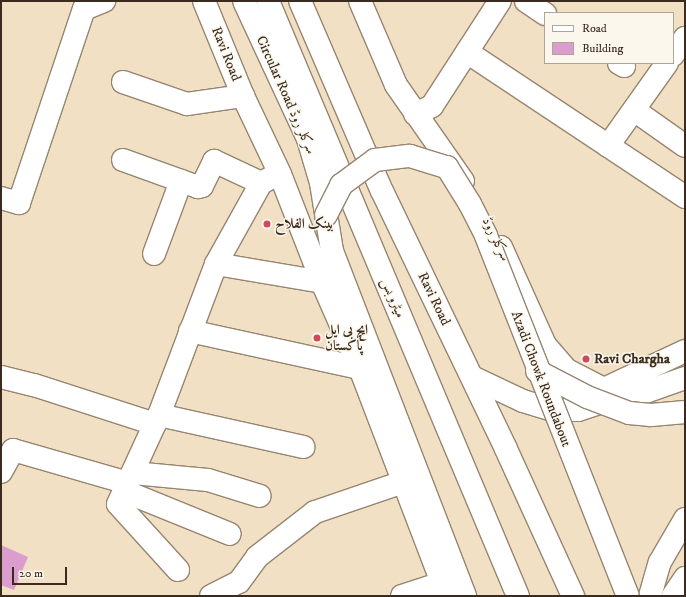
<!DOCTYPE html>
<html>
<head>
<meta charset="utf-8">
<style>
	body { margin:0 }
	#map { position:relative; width:686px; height:597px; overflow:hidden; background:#f1e0c3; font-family:"IM FELL DW Pica",Amiri,serif }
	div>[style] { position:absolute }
	.building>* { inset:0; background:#db9dcd }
	.roads { filter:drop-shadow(1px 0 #968570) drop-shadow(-1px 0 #968570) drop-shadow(0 1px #968570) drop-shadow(0 -1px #968570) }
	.minor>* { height:22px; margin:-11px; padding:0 11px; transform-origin:11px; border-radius:11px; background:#fff }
	.major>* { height:22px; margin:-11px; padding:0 11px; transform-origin:11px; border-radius:11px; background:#fff }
	.bridges { filter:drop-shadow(1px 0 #968570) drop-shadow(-1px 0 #968570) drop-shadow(0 1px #968570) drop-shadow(0 -1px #968570) }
	.major-bridge>* { height:22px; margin:-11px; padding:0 11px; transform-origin:11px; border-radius:11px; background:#fff }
	.dots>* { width:11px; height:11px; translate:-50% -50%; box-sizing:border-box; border:2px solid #fbf7ec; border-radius:50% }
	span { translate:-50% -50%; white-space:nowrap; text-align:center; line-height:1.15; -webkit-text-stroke:3px #fbf7ec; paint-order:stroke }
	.street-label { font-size:14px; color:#3b2a1e }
	.poi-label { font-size:14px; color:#3b2a1e; font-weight:700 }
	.left { translate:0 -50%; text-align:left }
	.frame { position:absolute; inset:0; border:2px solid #3b2a1e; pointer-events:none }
	.legend { position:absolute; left:544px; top:12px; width:130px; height:52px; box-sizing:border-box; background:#fbf7ec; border:1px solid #aea59a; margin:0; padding:5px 7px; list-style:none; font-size:12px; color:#3b2a1e }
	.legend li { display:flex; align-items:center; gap:8px; height:20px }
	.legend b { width:20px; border:1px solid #aea59a }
	.scale { position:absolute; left:12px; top:567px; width:55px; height:18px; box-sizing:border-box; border:2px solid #3b2a1e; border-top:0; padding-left:5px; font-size:12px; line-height:14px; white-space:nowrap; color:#3b2a1e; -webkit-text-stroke:3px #fbf7ec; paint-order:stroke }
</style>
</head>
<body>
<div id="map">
	<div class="building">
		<div style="clip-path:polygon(1px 545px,28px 557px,14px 590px,1px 585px)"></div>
	</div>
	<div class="roads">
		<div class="minor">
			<div style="left:268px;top:1px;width:645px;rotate:67.21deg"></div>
			<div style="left:526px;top:1px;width:23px;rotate:34deg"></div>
			<div style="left:467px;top:52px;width:262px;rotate:33.6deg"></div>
			<div style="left:673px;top:55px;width:21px;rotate:-55deg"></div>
			<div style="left:619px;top:63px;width:6px;rotate:31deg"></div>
			<div style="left:123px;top:82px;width:68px;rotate:19deg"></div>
			<div style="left:187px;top:104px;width:57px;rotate:-8.1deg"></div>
			<div style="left:634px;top:110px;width:62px;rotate:35.2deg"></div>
			<div style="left:415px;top:114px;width:19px;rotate:-25deg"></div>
			<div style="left:432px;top:106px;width:125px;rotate:-57.1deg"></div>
			<div style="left:608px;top:146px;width:102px;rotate:-54.6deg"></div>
			<div style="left:123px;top:160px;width:80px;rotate:19.8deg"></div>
			<div style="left:198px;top:187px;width:4px;rotate:-14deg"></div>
			<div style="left:202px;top:186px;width:28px;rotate:-64deg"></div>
			<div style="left:214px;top:161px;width:52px;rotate:25.1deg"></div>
			<div style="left:261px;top:183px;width:15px;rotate:-28deg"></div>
			<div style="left:1px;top:198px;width:19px;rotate:16deg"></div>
			<div style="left:19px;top:203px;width:205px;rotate:-71.5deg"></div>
			<div style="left:84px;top:9px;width:22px;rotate:-22deg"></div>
			<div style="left:154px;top:254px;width:78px;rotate:-69.7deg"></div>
			<div style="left:216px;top:264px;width:108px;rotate:9.6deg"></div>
			<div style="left:190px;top:331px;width:174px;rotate:12.3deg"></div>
			<div style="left:1px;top:377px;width:34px;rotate:14deg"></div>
			<div style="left:34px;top:385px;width:127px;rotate:17.9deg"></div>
			<div style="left:604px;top:389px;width:89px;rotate:-25.1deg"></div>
			<div style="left:159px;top:415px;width:148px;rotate:12.5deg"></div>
			<div style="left:1px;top:472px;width:25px;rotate:-61deg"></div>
			<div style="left:13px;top:450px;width:120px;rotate:16deg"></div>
			<div style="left:133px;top:473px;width:75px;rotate:5.3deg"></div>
			<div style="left:208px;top:480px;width:54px;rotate:17.1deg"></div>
			<div style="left:124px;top:491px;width:114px;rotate:22.1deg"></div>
			<div style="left:178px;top:570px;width:89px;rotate:-132.3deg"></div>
			<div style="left:118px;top:504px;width:98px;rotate:-65.3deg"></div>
			<div style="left:159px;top:415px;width:161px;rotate:-69.3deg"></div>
			<div style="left:216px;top:264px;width:93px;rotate:-60.9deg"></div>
			<div style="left:211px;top:596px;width:31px;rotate:-27deg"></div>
			<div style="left:239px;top:582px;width:31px;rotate:-54deg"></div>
			<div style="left:257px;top:557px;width:73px;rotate:-37.8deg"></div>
			<div style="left:315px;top:512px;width:93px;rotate:-18.8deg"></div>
			<div style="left:402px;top:596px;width:42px;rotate:-18deg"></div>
		</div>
		<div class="major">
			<div style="left:204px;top:1px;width:103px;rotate:67.7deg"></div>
			<div style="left:243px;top:96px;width:86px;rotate:64.6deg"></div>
			<div style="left:280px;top:174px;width:116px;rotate:68.7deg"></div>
			<div style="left:322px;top:282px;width:94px;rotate:66.2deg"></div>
			<div style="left:360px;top:368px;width:244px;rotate:69.1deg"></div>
			<div style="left:244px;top:1px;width:152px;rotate:65.1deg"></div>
			<div style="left:308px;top:139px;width:46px;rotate:73.5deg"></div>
			<div style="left:321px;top:183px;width:69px;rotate:80.8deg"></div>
			<div style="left:332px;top:251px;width:370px;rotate:68.9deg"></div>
			<div style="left:300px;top:1px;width:207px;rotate:66.7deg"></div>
			<div style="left:382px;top:191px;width:286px;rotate:64.3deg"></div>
			<div style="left:506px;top:449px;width:162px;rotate:65.5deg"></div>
			<div style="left:360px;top:1px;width:91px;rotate:66.8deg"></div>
			<div style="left:396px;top:85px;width:117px;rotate:55.1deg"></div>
			<div style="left:501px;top:247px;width:107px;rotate:65.8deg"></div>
			<div style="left:545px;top:345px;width:33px;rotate:49deg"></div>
			<div style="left:567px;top:370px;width:42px;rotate:27.2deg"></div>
			<div style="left:604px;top:389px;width:27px;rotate:8deg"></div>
			<div style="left:631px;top:393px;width:14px;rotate:-4deg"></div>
			<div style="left:645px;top:392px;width:42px;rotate:-19.3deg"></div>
			<div style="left:472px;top:377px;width:56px;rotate:25.2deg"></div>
			<div style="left:523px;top:401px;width:30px;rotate:17deg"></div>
			<div style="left:552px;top:410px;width:26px"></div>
			<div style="left:578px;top:410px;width:36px;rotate:-18deg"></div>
			<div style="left:650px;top:596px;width:35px;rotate:-74deg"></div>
			<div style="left:660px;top:562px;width:50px;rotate:-59.8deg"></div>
			<div style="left:673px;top:596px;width:22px;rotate:-56deg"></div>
		</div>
	</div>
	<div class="bridges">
		<div class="major-bridge">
			<div style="left:326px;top:215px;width:34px;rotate:-63deg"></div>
			<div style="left:341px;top:185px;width:42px;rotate:-36.3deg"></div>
			<div style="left:375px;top:160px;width:35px;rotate:-7deg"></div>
			<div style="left:410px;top:156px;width:39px;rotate:17deg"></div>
			<div style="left:447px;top:167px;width:44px;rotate:58.1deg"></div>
			<div style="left:470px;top:204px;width:36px;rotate:63deg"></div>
			<div style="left:486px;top:236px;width:387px;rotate:68.5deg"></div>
			<div style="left:537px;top:371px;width:56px;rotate:27.5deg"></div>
			<div style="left:587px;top:397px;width:45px;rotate:20.9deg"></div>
			<div style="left:629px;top:413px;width:22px;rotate:5deg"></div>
			<div style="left:651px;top:415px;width:34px;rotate:-5deg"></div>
		</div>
	</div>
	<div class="dots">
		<div style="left:267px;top:224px;background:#d1495b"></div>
		<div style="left:317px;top:338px;background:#d1495b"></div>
		<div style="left:586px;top:359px;background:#d1495b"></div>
	</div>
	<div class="street-label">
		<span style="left:226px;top:54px;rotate:68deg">Ravi Road</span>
		<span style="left:286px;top:95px;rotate:66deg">Circular Road سرکلر روڈ</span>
		<span style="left:496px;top:239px;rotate:64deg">سرکلر روڈ</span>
		<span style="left:393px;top:298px;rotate:67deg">میٹرو بس</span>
		<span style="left:434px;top:299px;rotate:64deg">Ravi Road</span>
		<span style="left:541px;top:379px;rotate:69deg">Azadi Chowk Roundabout</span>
	</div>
	<div class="poi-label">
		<span class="left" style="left:275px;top:224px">بینک الفلاح</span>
		<span class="left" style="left:325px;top:338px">ایچ بی ایل<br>پاکستان</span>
		<span class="left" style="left:594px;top:359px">Ravi Chargha</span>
	</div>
	<div class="frame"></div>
	<ul class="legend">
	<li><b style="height:5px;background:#fff"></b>Road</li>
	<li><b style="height:11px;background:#db9dcd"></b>Building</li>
	</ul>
	<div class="scale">20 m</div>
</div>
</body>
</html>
